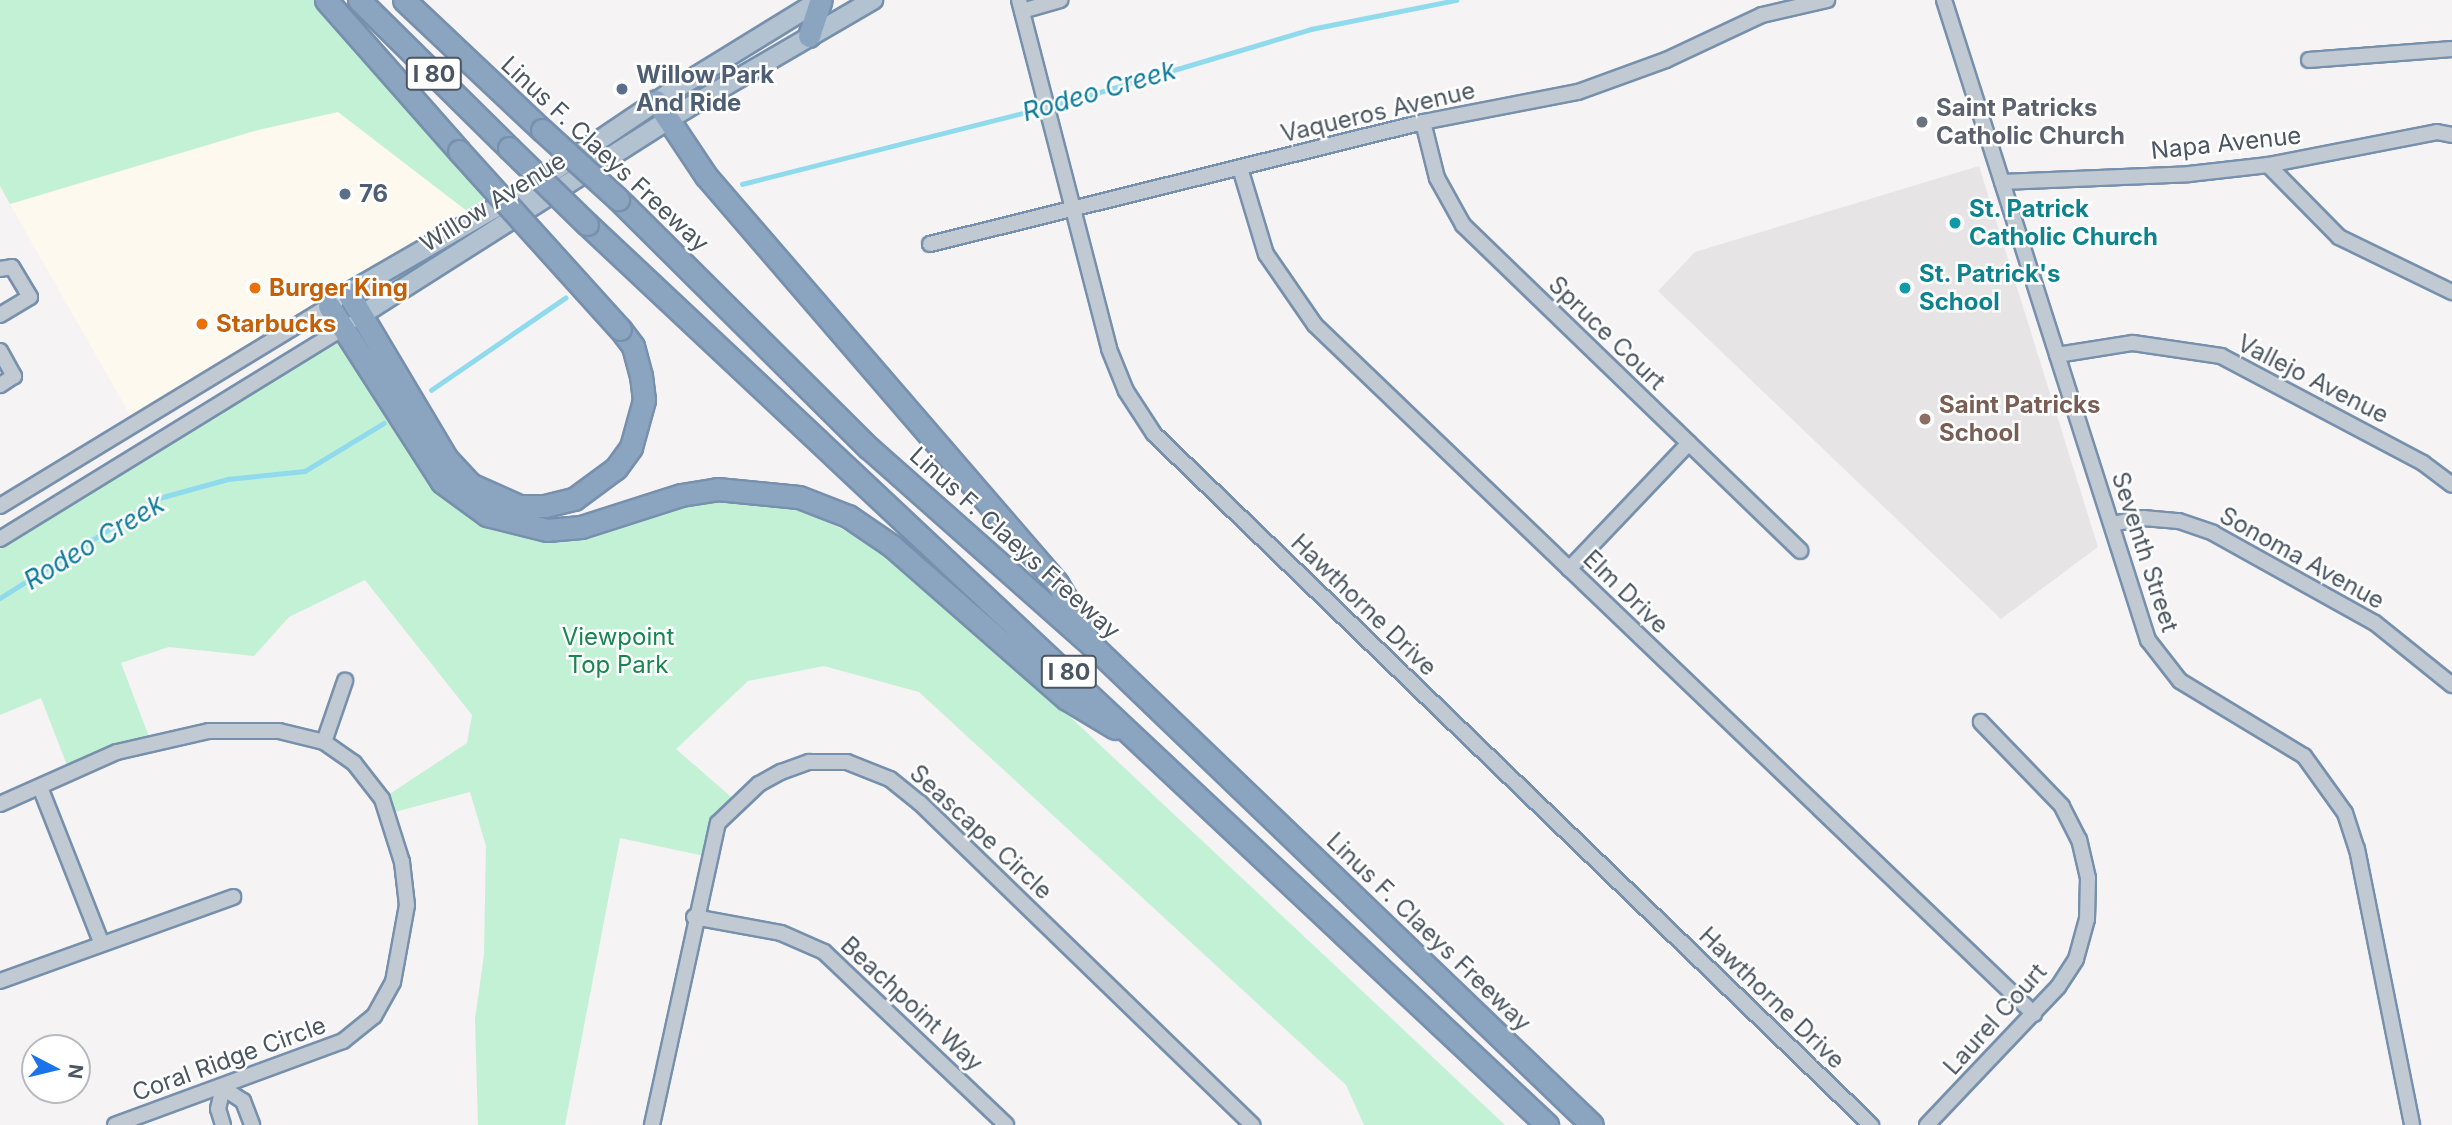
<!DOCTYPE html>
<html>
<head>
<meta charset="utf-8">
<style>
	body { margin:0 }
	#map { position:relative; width:2452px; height:1125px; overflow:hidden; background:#f5f3f3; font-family:Inter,sans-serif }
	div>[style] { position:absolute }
	.commercial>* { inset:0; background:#fdf9ef }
	.education>* { inset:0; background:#e6e4e5 }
	.green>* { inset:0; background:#c3f1d5 }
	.stream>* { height:4.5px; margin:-2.25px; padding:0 2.25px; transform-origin:2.25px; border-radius:2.25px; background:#90daee }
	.roads { filter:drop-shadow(2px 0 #7690ad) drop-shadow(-2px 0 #7690ad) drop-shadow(0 2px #7690ad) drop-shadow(0 -2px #7690ad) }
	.minor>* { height:14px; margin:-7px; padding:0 7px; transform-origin:7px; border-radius:7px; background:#c1cad2 }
	.major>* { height:18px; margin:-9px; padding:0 9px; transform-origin:9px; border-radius:9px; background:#b3c2d1 }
	.highway>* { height:21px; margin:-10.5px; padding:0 10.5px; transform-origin:10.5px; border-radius:10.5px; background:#8ba5c1 }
	.bridges { filter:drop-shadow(2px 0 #7690ad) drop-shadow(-2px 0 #7690ad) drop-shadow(0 2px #7690ad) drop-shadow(0 -2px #7690ad) }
	.highway-bridge>* { height:21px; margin:-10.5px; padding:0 10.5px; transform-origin:10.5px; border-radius:10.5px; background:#8ba5c1 }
	.dots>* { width:19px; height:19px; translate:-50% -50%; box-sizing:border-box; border:4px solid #fff; border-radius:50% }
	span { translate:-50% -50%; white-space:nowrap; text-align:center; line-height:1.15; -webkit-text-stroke:5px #fff; paint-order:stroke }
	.shield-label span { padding:2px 5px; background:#fff; border:2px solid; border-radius:5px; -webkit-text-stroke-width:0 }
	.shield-label { font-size:23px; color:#4a5661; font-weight:700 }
	.service-label { font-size:24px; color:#4e5e75; font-weight:700 }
	.left { translate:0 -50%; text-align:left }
	.worship-label { font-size:24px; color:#5b616d; font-weight:700 }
	.street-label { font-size:24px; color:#4a5661 }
	.culture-label { font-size:24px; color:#0d838f; font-weight:700 }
	.food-label { font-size:24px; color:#c56008; font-weight:700 }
	.education-label { font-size:24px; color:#785e54; font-weight:700 }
	.park-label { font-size:24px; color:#17864f }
	.water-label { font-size:26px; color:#0c7c9b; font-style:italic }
	.north { position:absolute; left:21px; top:1034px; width:70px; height:70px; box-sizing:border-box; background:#fff; border:2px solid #b7bbc0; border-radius:50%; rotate:97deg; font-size:19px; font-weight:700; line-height:28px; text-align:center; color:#4a5661 }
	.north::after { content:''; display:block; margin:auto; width:24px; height:32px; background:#1a73e8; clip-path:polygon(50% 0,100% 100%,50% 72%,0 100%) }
</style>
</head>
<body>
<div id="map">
	<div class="commercial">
		<div style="clip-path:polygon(338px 112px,476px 218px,134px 422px,10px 204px,258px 130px)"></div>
	</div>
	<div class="education">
		<div style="clip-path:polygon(1979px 166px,2098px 547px,2001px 619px,1658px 291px,1695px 252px)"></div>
	</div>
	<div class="green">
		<div style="clip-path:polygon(0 0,326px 0,506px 201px,476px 218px,338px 112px,258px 130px,10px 204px,0 186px)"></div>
		<div style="clip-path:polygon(343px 328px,463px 501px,547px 530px,681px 495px,816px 504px,820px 519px,874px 544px,1034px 683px,1505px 1125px,1364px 1125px,1346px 1085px,919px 692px,824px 666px,748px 681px,676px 749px,737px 802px,709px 857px,620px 838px,565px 1125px,478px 1125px,475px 1019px,484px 955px,486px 846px,470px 792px,387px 814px,382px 799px,467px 743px,472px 715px,365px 580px,289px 617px,254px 656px,169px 647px,121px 663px,151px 742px,70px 773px,41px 698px,0 715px,0 539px)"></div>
	</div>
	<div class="stream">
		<div style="left:742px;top:184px;width:331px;rotate:-14.2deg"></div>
		<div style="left:1063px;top:103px;width:259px;rotate:-16.6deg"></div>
		<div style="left:1311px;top:29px;width:148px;rotate:-11.3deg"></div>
		<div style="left:431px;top:390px;width:163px;rotate:-34.5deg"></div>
		<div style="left:0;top:598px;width:188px;rotate:-32.2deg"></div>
		<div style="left:159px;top:498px;width:72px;rotate:-15.4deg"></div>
		<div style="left:228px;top:479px;width:77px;rotate:-5.9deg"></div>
		<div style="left:305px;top:471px;width:92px;rotate:-31.3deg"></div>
	</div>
	<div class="roads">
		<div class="minor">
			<div style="left:1019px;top:0;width:360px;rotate:75.5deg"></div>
			<div style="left:1109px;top:349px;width:45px;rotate:68deg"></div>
			<div style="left:1126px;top:391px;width:51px;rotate:56.9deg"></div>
			<div style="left:1154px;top:434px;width:996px;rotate:43.94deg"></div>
			<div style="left:1944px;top:0;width:672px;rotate:72.32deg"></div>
			<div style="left:2148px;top:640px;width:52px;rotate:52deg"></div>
			<div style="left:2180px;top:681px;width:145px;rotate:31.2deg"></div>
			<div style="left:2304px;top:756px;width:70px;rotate:54.3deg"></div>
			<div style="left:2345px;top:813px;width:38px;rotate:72deg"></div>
			<div style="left:2357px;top:849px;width:281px;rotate:78.7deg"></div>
			<div style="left:1022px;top:11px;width:40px;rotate:-16deg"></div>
			<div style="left:2309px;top:60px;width:143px;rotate:-4.4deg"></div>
			<div style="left:1423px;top:122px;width:58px;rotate:76deg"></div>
			<div style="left:1437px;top:178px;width:54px;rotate:61deg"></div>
			<div style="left:1463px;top:225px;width:469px;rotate:44deg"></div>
			<div style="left:2268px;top:165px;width:101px;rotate:45.4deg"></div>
			<div style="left:2339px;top:237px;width:126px;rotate:26deg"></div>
			<div style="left:1240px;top:168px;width:90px;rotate:73.2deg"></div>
			<div style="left:1266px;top:254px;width:86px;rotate:55.4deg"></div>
			<div style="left:1315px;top:325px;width:996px;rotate:43.78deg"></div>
			<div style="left:2002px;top:182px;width:187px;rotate:-2.4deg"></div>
			<div style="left:2189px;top:174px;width:80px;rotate:-6.5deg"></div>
			<div style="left:2268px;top:165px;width:172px;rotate:-11deg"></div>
			<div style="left:2437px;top:132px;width:15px;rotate:11deg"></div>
			<div style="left:930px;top:244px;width:508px;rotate:-13.9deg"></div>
			<div style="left:1423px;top:122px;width:158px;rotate:-11deg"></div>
			<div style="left:1578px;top:92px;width:94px;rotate:-20deg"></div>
			<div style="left:1666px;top:60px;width:106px;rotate:-25.1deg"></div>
			<div style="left:1762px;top:15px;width:67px;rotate:-13deg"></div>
			<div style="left:0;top:269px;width:12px;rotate:-9deg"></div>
			<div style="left:12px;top:267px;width:35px;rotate:59deg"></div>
			<div style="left:30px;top:297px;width:35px;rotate:149deg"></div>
			<div style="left:0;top:351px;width:29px;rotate:61deg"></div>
			<div style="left:14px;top:376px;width:17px;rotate:147deg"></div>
			<div style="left:2057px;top:355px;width:77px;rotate:-9deg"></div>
			<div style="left:2133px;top:343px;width:89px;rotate:8.4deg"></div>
			<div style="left:2221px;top:356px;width:229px;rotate:27.9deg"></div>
			<div style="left:2423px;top:463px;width:36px;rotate:37deg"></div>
			<div style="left:0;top:506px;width:393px;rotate:-31.3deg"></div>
			<div style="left:2112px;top:524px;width:32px;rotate:-11deg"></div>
			<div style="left:2143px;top:518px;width:36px;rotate:5deg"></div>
			<div style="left:2179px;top:521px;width:36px;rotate:19deg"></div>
			<div style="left:2213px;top:533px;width:185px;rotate:29.1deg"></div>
			<div style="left:2375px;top:623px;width:99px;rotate:38.8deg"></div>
			<div style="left:0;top:539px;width:410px;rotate:-31.6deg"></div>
			<div style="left:1569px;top:569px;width:174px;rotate:-46.4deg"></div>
			<div style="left:324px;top:742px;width:65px;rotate:-71deg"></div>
			<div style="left:40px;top:787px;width:167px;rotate:68.5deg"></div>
			<div style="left:0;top:804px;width:128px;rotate:-24deg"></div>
			<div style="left:117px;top:752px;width:94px;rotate:-12.9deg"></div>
			<div style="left:209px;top:731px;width:70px"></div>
			<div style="left:279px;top:731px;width:46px;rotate:13.7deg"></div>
			<div style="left:324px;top:742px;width:37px;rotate:35deg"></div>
			<div style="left:354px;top:763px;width:46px;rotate:52.1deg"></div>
			<div style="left:382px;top:799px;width:66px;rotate:72.4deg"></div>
			<div style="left:402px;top:862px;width:43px;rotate:83.4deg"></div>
			<div style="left:407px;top:905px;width:78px;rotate:100.3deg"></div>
			<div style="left:393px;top:982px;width:39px;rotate:119deg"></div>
			<div style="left:374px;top:1016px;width:40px;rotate:141deg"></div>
			<div style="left:343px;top:1041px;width:243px;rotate:159.8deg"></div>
			<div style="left:694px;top:917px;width:88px;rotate:10.4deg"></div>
			<div style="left:781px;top:933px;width:47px;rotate:23.8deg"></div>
			<div style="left:824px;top:952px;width:251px;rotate:43.5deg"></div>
			<div style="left:0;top:981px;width:248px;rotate:-19.8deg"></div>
			<div style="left:223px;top:1125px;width:17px;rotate:-107deg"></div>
			<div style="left:218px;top:1109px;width:22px;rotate:-77deg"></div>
			<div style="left:223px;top:1088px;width:24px;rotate:33deg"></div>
			<div style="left:243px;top:1101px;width:26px;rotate:69deg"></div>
			<div style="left:652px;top:1125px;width:309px;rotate:-77.7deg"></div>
			<div style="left:718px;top:823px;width:57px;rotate:-43.6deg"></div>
			<div style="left:759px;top:784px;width:25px;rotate:-29deg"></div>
			<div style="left:781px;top:772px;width:30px;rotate:-20deg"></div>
			<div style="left:809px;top:762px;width:38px"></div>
			<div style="left:847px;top:762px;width:46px;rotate:21.6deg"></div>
			<div style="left:890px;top:779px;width:38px;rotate:39deg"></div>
			<div style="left:920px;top:803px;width:463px;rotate:44.1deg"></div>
			<div style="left:1927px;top:1125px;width:190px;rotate:-46.5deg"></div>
			<div style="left:2058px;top:987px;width:33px;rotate:-57deg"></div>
			<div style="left:2076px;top:959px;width:41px;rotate:-74.6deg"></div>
			<div style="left:2087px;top:919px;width:41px;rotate:-88.6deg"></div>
			<div style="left:2088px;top:878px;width:39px;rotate:-103deg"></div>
			<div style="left:2079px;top:840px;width:38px;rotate:-117deg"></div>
			<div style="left:2062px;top:806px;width:117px;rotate:-134deg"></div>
		</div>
		<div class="major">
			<div style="left:348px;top:293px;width:200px;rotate:-30deg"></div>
			<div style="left:521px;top:193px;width:179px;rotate:-34deg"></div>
			<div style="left:669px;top:93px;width:177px;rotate:-31.6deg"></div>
			<div style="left:361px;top:315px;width:383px;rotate:-32.4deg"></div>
			<div style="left:684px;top:110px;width:219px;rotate:-30.2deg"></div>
		</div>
		<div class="highway">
			<div style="left:326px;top:0;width:201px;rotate:48.6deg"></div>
			<div style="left:359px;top:0;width:211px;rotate:44.6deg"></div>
			<div style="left:404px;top:0;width:190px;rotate:43.3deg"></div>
			<div style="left:809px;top:36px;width:38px;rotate:-72deg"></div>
			<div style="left:656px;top:101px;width:90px;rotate:56.3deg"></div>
			<div style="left:706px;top:176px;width:537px;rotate:49.23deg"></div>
			<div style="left:1057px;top:583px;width:57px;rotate:59.4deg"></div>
			<div style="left:618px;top:199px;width:354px;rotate:44.8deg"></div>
			<div style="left:869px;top:448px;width:303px;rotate:41.5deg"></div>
			<div style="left:1096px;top:649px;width:687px;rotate:43.82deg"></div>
			<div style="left:587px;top:224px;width:1317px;rotate:43.18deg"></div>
			<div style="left:348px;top:293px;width:193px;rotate:59.2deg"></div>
			<div style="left:447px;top:459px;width:34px;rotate:47deg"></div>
			<div style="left:470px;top:484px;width:54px;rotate:24.2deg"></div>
			<div style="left:519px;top:506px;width:26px"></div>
			<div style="left:545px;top:506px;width:30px;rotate:-14deg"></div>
			<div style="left:574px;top:499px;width:52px;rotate:-36.4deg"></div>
			<div style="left:616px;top:468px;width:26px;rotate:-54deg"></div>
			<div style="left:631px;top:447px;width:49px;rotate:-74.5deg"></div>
			<div style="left:644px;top:400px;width:24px;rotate:-97deg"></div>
			<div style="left:641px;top:376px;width:31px;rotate:-105deg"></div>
			<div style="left:633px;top:346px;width:21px;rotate:-127deg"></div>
			<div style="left:329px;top:306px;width:209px;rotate:57.3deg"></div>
			<div style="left:442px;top:482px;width:56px;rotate:36.3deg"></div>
			<div style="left:487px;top:515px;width:62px;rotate:14deg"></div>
			<div style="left:547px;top:530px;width:34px;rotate:-5deg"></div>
			<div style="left:581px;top:527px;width:105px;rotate:-17.7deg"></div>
			<div style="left:681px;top:495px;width:36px;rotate:-9deg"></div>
			<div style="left:717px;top:489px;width:82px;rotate:5.6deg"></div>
			<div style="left:799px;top:497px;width:53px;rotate:21.2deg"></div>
			<div style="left:848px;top:516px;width:53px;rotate:34.3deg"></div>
			<div style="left:892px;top:546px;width:232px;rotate:41.2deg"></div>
			<div style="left:1067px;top:699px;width:56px;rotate:31.1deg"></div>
		</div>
	</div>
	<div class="bridges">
		<div class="highway-bridge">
			<div style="left:542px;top:130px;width:103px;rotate:42.2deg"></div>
			<div style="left:509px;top:148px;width:109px;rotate:44.3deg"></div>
			<div style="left:459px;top:151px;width:240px;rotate:47.9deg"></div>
		</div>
	</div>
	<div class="dots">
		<div style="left:622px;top:89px;background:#5c6f8a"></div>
		<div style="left:1922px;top:122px;background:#6b7280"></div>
		<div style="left:345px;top:194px;background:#5c6f8a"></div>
		<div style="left:1955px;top:223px;background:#0f9aa8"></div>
		<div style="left:255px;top:288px;background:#e8710a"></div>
		<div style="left:1905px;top:288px;background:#0f9aa8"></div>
		<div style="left:202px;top:324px;background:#e8710a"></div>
		<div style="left:1925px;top:419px;background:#8d6e63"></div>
	</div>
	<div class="shield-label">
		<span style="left:434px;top:74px">I 80</span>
		<span style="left:1069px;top:672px">I 80</span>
	</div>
	<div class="service-label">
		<span class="left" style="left:636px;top:89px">Willow Park<br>And Ride</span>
		<span class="left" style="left:359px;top:194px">76</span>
	</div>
	<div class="worship-label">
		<span class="left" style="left:1936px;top:122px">Saint Patricks<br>Catholic Church</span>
	</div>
	<div class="street-label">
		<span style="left:1378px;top:112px;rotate:-13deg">Vaqueros Avenue</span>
		<span style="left:2226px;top:143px;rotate:-6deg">Napa Avenue</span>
		<span style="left:605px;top:154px;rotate:43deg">Linus F. Claeys Freeway</span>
		<span style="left:493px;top:202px;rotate:-32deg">Willow Avenue</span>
		<span style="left:1607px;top:333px;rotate:44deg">Spruce Court</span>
		<span style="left:2313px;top:379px;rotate:27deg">Vallejo Avenue</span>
		<span style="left:1015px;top:543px;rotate:42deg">Linus F. Claeys Freeway</span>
		<span style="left:2145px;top:552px;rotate:72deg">Seventh Street</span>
		<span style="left:2302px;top:558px;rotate:29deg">Sonoma Avenue</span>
		<span style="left:1626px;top:592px;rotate:44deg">Elm Drive</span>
		<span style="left:1364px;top:605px;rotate:44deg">Hawthorne Drive</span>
		<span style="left:981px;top:832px;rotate:43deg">Seascape Circle</span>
		<span style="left:1429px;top:932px;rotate:44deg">Linus F. Claeys Freeway</span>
		<span style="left:1772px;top:998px;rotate:44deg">Hawthorne Drive</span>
		<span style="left:912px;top:1004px;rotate:43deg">Beachpoint Way</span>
		<span style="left:1995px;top:1019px;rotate:-48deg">Laurel Court</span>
		<span style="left:229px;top:1059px;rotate:-20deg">Coral Ridge Circle</span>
	</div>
	<div class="culture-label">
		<span class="left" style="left:1969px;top:223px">St. Patrick<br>Catholic Church</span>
		<span class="left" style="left:1919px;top:288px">St. Patrick's<br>School</span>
	</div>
	<div class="food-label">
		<span class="left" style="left:269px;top:288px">Burger King</span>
		<span class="left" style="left:216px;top:324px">Starbucks</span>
	</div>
	<div class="education-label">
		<span class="left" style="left:1939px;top:419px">Saint Patricks<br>School</span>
	</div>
	<div class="park-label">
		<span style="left:618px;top:651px">Viewpoint<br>Top Park</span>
	</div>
	<div class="water-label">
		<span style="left:1099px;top:91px;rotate:-16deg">Rodeo Creek</span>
		<span style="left:94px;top:542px;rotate:-31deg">Rodeo Creek</span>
	</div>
	<div class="north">N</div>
</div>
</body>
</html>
